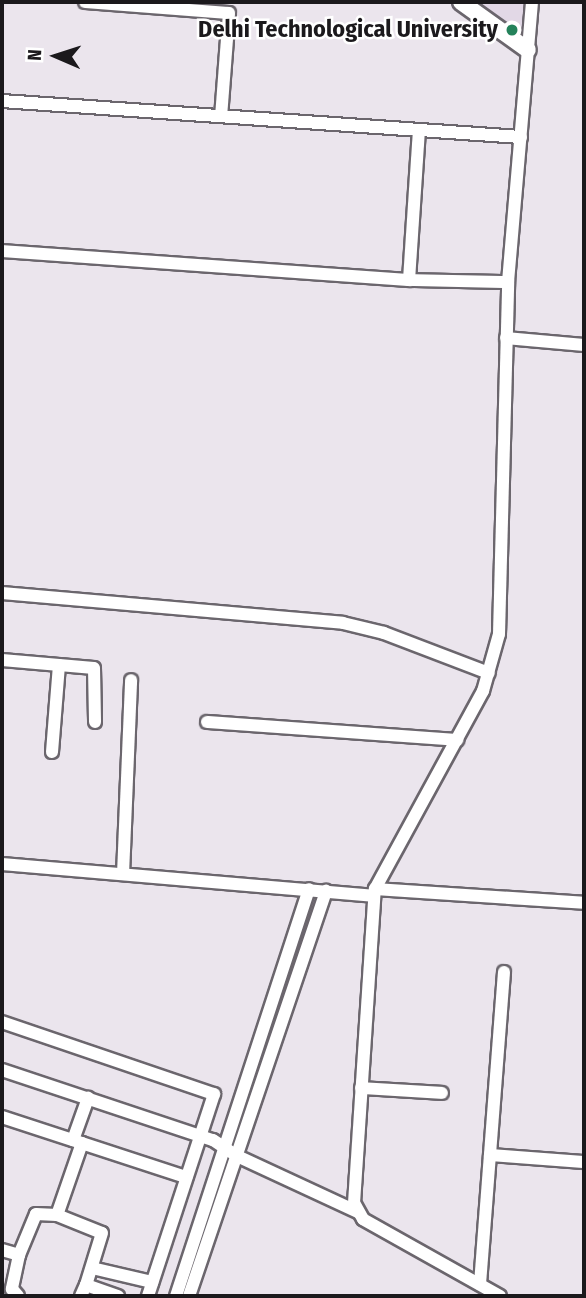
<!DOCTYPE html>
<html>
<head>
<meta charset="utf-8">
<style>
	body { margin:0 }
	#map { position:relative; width:586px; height:1298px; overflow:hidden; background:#ebe5ed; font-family:"Fira Sans Condensed",sans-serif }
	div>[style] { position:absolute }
	.built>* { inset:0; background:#e2d8e6 }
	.roads { filter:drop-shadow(2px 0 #6b666d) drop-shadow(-2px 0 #6b666d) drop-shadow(0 2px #6b666d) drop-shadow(0 -2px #6b666d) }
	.street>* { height:12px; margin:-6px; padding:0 6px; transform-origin:6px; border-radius:6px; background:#fff }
	.secondary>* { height:16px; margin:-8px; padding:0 8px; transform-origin:8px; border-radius:8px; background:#fff }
	.dots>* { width:19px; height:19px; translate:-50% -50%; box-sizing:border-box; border:4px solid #fff; border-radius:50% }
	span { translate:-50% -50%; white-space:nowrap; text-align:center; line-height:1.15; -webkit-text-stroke:5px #fff; paint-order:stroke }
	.poi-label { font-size:24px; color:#1b191c; font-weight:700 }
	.right { translate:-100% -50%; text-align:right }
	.frame { position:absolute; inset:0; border:4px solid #1b191c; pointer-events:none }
	.north { position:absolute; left:21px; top:21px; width:70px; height:70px; -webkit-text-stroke:5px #fff; paint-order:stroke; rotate:273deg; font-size:19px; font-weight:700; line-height:28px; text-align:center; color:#1b191c }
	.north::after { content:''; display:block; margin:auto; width:24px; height:32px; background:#1b191c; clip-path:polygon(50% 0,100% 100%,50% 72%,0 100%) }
</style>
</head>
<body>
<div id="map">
	<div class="built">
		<div style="clip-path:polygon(455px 2px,530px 2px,528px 50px)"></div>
	</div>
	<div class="roads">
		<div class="street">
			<div style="left:85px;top:2px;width:144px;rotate:4.4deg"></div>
			<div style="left:229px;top:13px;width:103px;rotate:94.4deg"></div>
			<div style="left:2px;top:101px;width:520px;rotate:3.97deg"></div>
			<div style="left:2px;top:251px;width:408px;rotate:4.1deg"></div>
			<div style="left:409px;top:280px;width:150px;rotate:-86.2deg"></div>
			<div style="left:409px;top:280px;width:99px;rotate:1.2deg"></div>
			<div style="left:506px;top:338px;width:78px;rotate:5.1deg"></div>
			<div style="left:2px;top:593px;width:342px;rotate:5deg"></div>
			<div style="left:343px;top:623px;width:42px;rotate:13.7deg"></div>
			<div style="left:384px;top:633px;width:112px;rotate:20.9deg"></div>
			<div style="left:2px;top:660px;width:92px;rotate:5deg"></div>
			<div style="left:94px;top:668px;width:54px;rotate:88.9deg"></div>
			<div style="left:207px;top:722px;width:251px;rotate:4.1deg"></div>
			<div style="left:52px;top:752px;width:87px;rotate:-85.4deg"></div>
			<div style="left:2px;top:864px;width:372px;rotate:4.9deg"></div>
			<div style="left:123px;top:874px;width:194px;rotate:-87.6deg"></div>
			<div style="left:375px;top:889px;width:209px;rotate:3.8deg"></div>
			<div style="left:2px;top:1022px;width:224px;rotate:18.8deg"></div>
			<div style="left:214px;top:1094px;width:213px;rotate:108.1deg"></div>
			<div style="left:2px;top:1070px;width:222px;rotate:18.4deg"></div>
			<div style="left:213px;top:1140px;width:27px;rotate:34deg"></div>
			<div style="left:235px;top:1155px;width:136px;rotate:24.9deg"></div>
			<div style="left:361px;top:1088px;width:81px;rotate:3.5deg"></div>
			<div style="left:2px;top:1117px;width:194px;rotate:18.1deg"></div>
			<div style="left:73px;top:1140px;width:45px;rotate:-70.3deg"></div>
			<div style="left:82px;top:1143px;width:76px;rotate:109.1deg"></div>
			<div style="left:57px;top:1215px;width:48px;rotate:21.8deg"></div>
			<div style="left:102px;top:1233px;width:54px;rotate:107.1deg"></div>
			<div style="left:490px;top:1155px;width:94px;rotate:4.3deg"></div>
			<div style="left:2px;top:1250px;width:18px;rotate:16deg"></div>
			<div style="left:19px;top:1255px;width:35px;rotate:102deg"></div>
			<div style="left:12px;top:1289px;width:9px;rotate:49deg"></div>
			<div style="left:19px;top:1255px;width:44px;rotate:-67.5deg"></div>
			<div style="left:36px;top:1214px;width:21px;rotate:3deg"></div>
			<div style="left:92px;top:1268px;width:62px;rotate:13.1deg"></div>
			<div style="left:480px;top:1284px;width:313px;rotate:-85.6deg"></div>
			<div style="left:81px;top:1296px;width:12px;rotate:-66deg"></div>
			<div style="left:86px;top:1285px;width:34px;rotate:19deg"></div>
			<div style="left:176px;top:1296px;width:428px;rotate:-71.9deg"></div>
			<div style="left:189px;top:1296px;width:428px;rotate:-71.3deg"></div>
			<div style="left:500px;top:1296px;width:157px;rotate:-150.7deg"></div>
			<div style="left:363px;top:1219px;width:18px;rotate:-119deg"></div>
			<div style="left:354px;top:1203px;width:315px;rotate:-86.2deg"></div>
			<div style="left:375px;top:889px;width:226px;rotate:-61.4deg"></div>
			<div style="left:483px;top:691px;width:59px;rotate:-74.3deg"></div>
			<div style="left:499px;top:634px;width:352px;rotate:-88.5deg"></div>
			<div style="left:508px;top:282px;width:281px;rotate:-85.1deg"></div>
		</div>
		<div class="secondary">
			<div style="left:461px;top:2px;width:82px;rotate:35.6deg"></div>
		</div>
	</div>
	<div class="dots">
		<div style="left:512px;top:30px;background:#24825a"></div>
	</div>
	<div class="poi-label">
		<span class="right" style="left:498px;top:30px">Delhi Technological University</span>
	</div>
	<div class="frame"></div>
	<div class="north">N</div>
</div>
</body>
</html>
